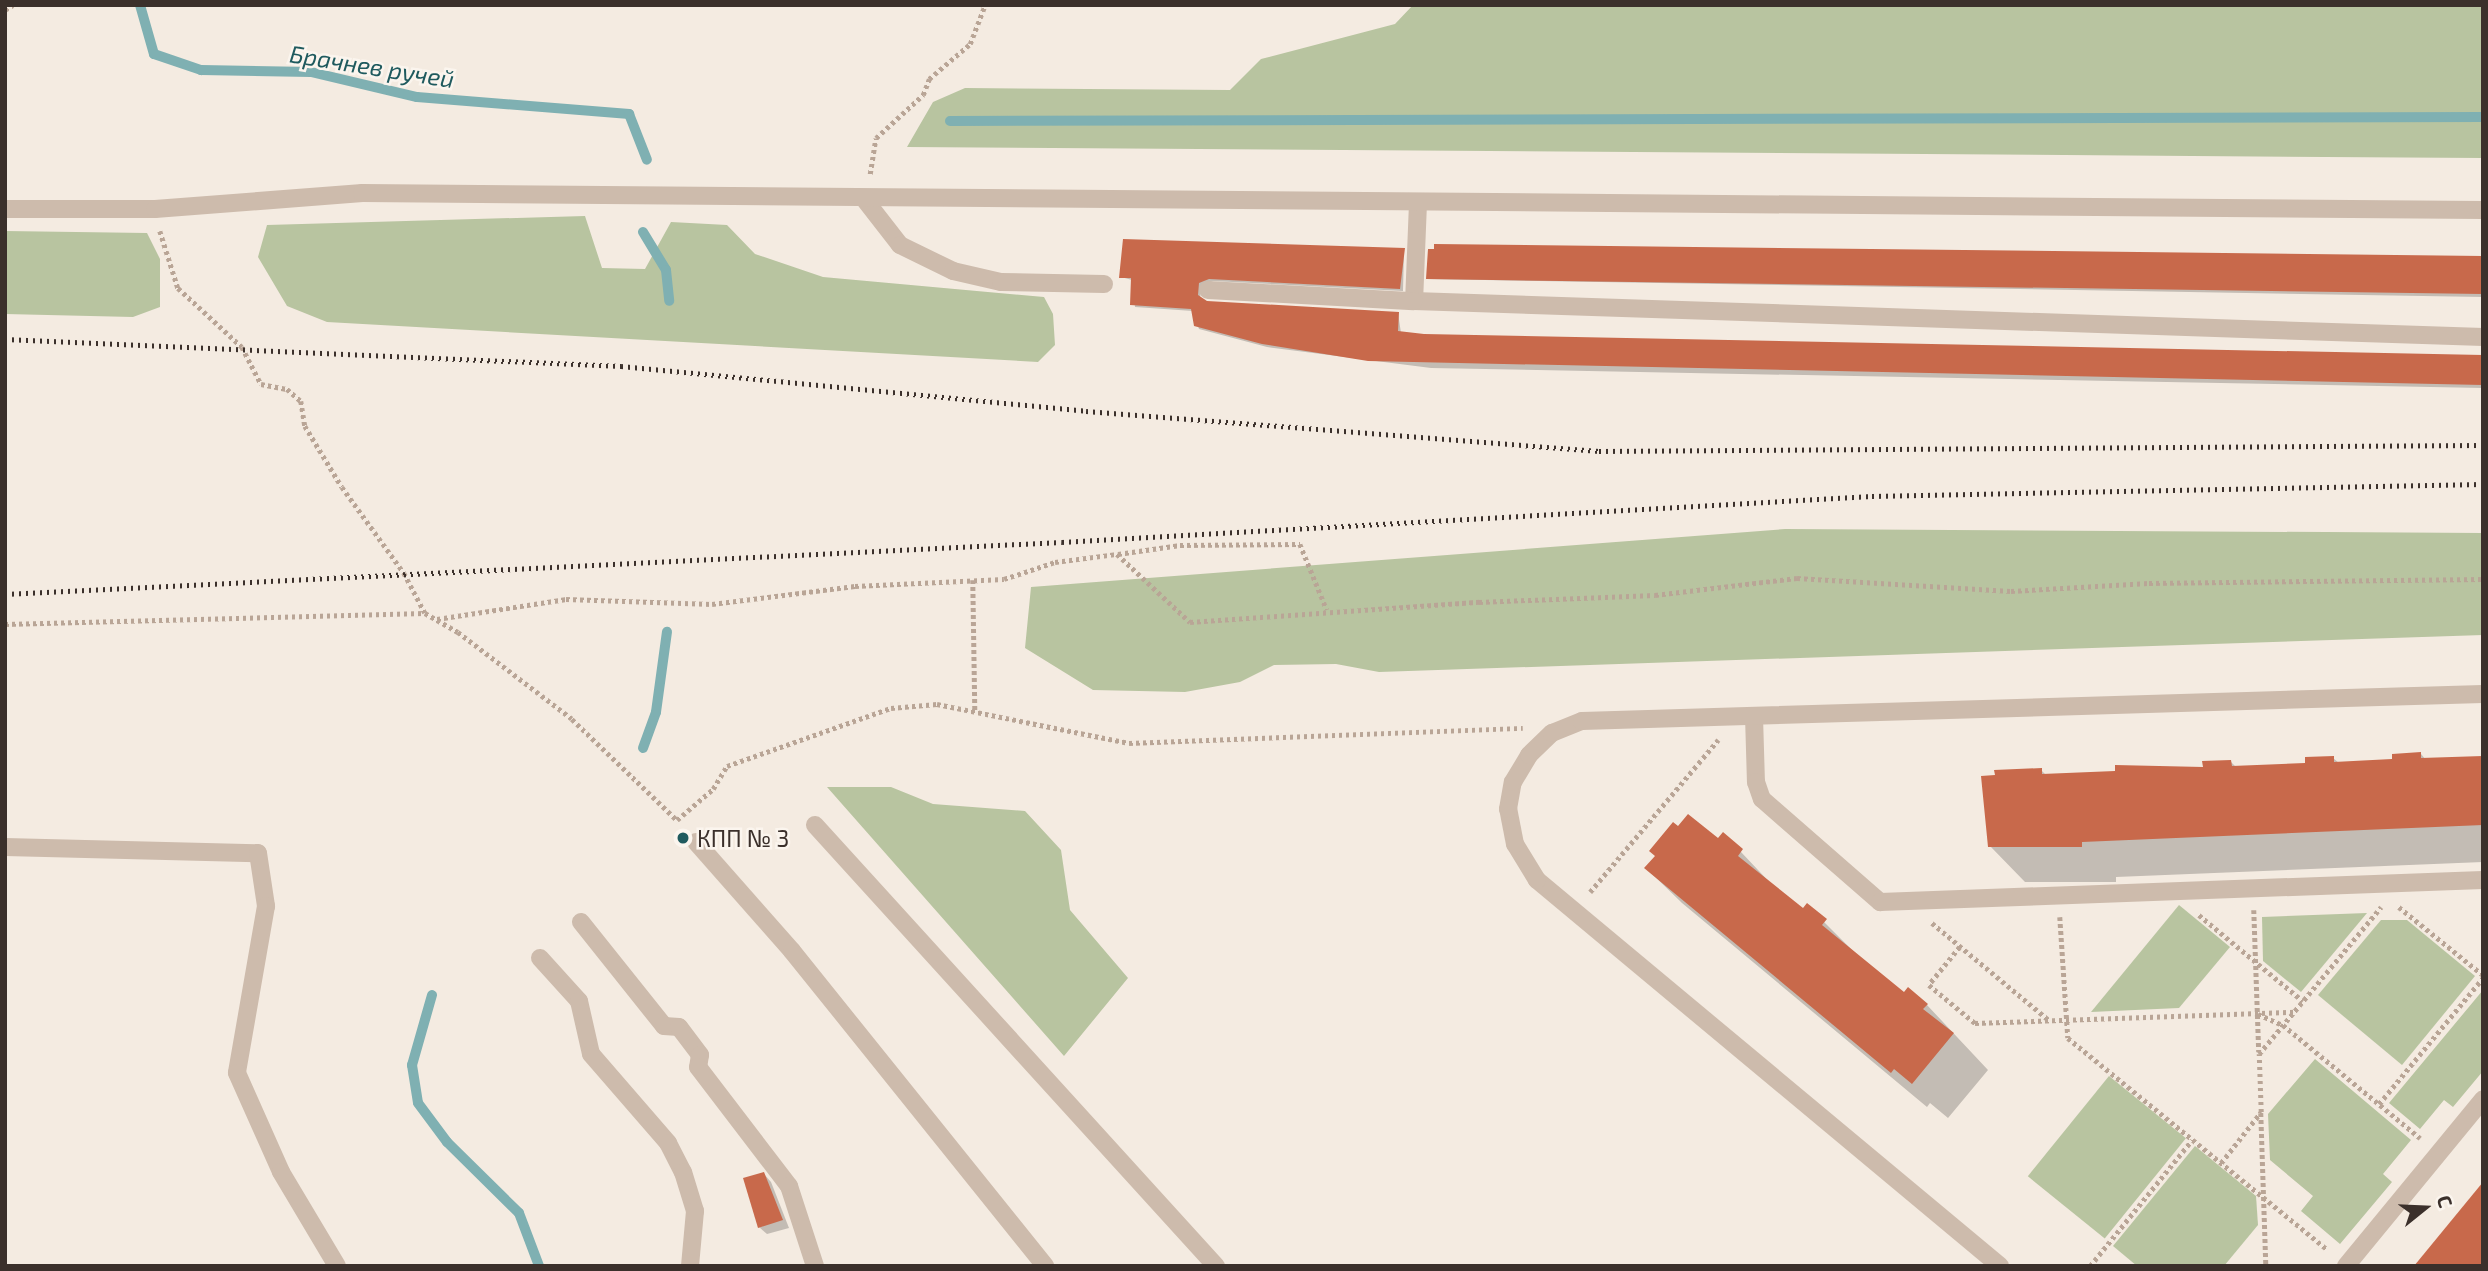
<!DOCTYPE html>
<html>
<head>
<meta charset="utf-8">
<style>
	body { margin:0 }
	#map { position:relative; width:2488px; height:1271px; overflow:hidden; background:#f4ebe1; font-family:"Exo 2",sans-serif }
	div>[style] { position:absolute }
	.green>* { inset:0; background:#b8c4a0; transform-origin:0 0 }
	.shadow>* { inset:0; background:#0003 }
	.stream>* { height:10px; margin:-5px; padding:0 5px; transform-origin:5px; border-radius:5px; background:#7fb0b2 }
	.building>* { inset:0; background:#c8694b }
	.path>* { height:4.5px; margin-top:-2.25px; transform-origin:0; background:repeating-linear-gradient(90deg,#b9a596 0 3.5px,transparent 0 7px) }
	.minor>* { height:18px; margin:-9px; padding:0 9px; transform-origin:9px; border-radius:9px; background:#cdbbac }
	.rail>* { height:5px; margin-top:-2.5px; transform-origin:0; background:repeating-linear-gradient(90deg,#3b302b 0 2px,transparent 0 7px) }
	.dots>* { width:19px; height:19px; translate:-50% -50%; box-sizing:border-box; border:4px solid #fbf5ee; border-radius:50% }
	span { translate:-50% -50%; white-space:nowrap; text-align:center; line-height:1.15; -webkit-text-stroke:5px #fbf5ee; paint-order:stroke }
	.poi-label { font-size:23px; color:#3b302b }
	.left { translate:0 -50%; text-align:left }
	.water-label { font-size:24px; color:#1f5a5e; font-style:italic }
	.frame { position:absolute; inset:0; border:7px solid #3b302b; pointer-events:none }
	.north { position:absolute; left:2390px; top:1173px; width:70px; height:70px; -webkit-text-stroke:5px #fbf5ee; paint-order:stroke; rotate:72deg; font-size:19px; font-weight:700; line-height:28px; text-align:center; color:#3b302b }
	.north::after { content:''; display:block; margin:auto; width:24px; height:32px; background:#3b302b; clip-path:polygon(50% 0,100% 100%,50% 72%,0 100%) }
</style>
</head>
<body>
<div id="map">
	<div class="green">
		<div style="clip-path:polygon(1413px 5px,2483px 5px,2483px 158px,907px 147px,933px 102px,965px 88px,1230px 90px,1261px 59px,1395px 24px)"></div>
		<div style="clip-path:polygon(585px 216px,602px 268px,645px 269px,671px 222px,727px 225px,755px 254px,823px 277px,1044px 297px,1053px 314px,1055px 345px,1038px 362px,327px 322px,287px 306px,258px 257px,267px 225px)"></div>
		<div style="clip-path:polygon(5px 231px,147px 233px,160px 259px,160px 307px,133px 317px,5px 314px)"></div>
		<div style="clip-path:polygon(1785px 529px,2483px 533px,2483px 635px,1379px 672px,1336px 664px,1274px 665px,1240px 682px,1185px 692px,1093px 690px,1025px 648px,1031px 587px)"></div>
		<div style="clip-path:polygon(827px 787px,891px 787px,933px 804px,1025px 811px,1061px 850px,1070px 910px,1128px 978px,1064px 1056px)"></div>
		<div style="clip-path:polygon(2179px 905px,2230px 947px,2179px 1008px,2091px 1012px)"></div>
		<div style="clip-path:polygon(2367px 913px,2301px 992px,2263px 961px,2262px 917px)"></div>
		<div style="clip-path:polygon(2381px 920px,2407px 920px,2475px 976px,2402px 1065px,2318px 995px)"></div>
		<div style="clip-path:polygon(2483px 990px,2483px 1071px,2453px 1107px,2444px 1100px,2420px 1129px,2389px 1103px)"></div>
		<div style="clip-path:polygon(2315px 1059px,2411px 1140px,2383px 1174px,2392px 1182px,2340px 1244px,2301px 1211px,2313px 1196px,2270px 1160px,2268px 1114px)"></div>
		<div style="left:2109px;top:1076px;width:99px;height:129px;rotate:39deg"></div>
		<div style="clip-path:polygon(2195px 1146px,2256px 1196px,2258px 1225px,2224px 1266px,2137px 1266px,2113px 1246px)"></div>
	</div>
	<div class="shadow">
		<div style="clip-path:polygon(1404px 250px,1403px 291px,1213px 281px,1202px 286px,1200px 298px,1207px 303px,1398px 313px,1401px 333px,1424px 336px,2483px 357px,2483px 388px,1431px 368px,1267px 347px,1199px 329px,1193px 311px,1135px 307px,1132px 280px,1121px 277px)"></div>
		<div style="clip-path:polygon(2483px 258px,2483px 297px,1428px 279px)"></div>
		<div style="clip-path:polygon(2421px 754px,2426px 760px,2483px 758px,2483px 862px,2116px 877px,2116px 882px,2025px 882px,1990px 846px,2041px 770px,2046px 775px,2205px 769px,2231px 762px,2236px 767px,2307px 764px,2333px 758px,2339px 763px,2394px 761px)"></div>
		<div style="clip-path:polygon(1724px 834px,1775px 888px,1803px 911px,1807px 905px,1860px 958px,1904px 994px,1927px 1005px,1988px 1070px,1948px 1118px,1930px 1103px,1927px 1107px,1682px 903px,1646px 868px,1718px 841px)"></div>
		<div style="clip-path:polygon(764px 1174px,771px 1182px,789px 1228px,767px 1234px,759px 1227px)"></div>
	</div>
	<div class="stream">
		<div style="left:140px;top:5px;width:51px;rotate:74.1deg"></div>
		<div style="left:154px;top:54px;width:50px;rotate:18.8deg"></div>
		<div style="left:201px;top:70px;width:110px;rotate:1deg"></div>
		<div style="left:311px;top:72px;width:109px;rotate:13.3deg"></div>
		<div style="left:417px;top:97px;width:213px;rotate:4.6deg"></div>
		<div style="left:629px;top:114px;width:49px;rotate:68.6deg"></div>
		<div style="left:950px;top:121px;width:1533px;rotate:-0.15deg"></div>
		<div style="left:643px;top:232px;width:44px;rotate:58.8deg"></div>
		<div style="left:666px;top:270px;width:31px;rotate:84deg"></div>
		<div style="left:643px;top:748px;width:38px;rotate:-70deg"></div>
		<div style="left:656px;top:712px;width:81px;rotate:-82.2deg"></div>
		<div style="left:432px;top:995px;width:73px;rotate:105.9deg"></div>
		<div style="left:412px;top:1065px;width:38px;rotate:81deg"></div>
		<div style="left:418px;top:1103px;width:49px;rotate:53.4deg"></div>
		<div style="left:447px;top:1142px;width:101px;rotate:44.6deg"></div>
		<div style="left:519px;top:1213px;width:57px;rotate:69.3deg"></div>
	</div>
	<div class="building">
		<div style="clip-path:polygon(1123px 239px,1405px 248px,1400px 289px,1209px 279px,1199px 283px,1198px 295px,1207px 301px,1399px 312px,1398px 331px,1424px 334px,2483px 355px,2483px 385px,1368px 361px,1262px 344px,1194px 326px,1191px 309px,1130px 305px,1131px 278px,1119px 278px)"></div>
		<div style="clip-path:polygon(1434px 244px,2483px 256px,2483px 294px,1426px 279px,1428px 249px,1434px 249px)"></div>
		<div style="clip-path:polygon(2421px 752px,2421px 758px,2483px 756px,2483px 825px,2082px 842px,2082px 847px,1988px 847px,1981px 776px,1995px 775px,1994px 770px,2042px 768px,2042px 774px,2115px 771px,2115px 765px,2203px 767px,2202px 761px,2231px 760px,2232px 766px,2305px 763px,2305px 757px,2334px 756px,2334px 762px,2392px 759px,2392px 754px)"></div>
		<div style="clip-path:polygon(1688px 814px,1718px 838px,1723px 832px,1743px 849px,1738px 856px,1803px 908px,1807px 903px,1827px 919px,1822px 925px,1904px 992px,1908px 987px,1928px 1004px,1923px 1009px,1954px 1033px,1912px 1084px,1894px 1069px,1891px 1073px,1644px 868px,1655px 856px,1649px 851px,1673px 822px,1678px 826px)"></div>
		<div style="clip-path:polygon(764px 1172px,783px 1220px,758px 1228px,743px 1178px)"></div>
		<div style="clip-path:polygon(2483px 1182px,2483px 1266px,2414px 1266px)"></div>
	</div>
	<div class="path">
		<div style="left:5px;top:10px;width:9px;rotate:-32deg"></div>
		<div style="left:870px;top:174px;width:36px;rotate:-81deg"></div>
		<div style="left:876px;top:138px;width:64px;rotate:-42.5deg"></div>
		<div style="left:923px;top:95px;width:17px;rotate:-69deg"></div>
		<div style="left:929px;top:79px;width:54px;rotate:-40.5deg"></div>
		<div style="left:970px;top:44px;width:42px;rotate:-69deg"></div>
		<div style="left:160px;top:231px;width:60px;rotate:72.5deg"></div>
		<div style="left:178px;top:288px;width:87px;rotate:42.7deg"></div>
		<div style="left:242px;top:347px;width:42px;rotate:62.8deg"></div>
		<div style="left:261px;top:384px;width:26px;rotate:11deg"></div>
		<div style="left:287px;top:389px;width:18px;rotate:41deg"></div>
		<div style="left:301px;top:401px;width:25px;rotate:81deg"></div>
		<div style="left:305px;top:426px;width:71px;rotate:58.8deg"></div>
		<div style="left:342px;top:487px;width:106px;rotate:54.2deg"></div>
		<div style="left:404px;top:573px;width:45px;rotate:62.3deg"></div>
		<div style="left:1118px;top:554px;width:63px;rotate:-8.3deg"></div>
		<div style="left:1180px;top:545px;width:120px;rotate:-0.5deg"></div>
		<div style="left:1300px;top:544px;width:71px;rotate:67.8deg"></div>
		<div style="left:973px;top:580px;width:131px;rotate:89.1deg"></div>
		<div style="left:437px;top:619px;width:131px;rotate:-8.8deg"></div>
		<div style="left:566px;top:599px;width:146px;rotate:2deg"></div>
		<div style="left:712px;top:604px;width:144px;rotate:-7.2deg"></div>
		<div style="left:855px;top:586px;width:149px;rotate:-2.7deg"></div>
		<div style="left:1004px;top:579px;width:54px;rotate:-18.4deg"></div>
		<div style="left:1055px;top:562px;width:63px;rotate:-7.4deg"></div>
		<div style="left:1117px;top:554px;width:100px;rotate:43deg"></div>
		<div style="left:1190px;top:622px;width:290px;rotate:-4deg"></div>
		<div style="left:1479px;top:602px;width:176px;rotate:-2.3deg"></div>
		<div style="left:1655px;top:595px;width:143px;rotate:-6.8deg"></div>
		<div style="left:1797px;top:578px;width:214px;rotate:3.5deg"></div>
		<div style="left:2011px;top:591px;width:138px;rotate:-3.3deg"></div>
		<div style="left:2149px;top:583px;width:334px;rotate:-0.7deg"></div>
		<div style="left:5px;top:624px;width:420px;rotate:-1.5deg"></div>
		<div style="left:425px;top:613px;width:38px;rotate:30deg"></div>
		<div style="left:458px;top:632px;width:143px;rotate:37.3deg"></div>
		<div style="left:572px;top:719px;width:147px;rotate:43.9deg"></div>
		<div style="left:677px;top:820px;width:48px;rotate:-40.7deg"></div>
		<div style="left:713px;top:789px;width:27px;rotate:-59deg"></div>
		<div style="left:727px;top:766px;width:174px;rotate:-19.5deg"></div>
		<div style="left:891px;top:708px;width:46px;rotate:-5deg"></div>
		<div style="left:937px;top:704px;width:196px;rotate:11.5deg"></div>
		<div style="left:1129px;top:743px;width:394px;rotate:-2.2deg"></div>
		<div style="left:1590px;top:892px;width:199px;rotate:-49.9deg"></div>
		<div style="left:2399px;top:907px;width:108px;rotate:39deg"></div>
		<div style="left:2254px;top:910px;width:142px;rotate:88deg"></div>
		<div style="left:2199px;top:915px;width:135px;rotate:39.6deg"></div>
		<div style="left:2060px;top:917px;width:121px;rotate:86.2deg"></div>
		<div style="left:2068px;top:1038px;width:335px;rotate:39.2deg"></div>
		<div style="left:1932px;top:923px;width:152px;rotate:39.7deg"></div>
		<div style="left:1960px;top:947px;width:49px;rotate:129.2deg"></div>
		<div style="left:1929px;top:985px;width:60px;rotate:39.6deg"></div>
		<div style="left:1975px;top:1023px;width:319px;rotate:-2deg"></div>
		<div style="left:2258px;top:1014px;width:27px;rotate:24deg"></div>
		<div style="left:2283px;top:1025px;width:178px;rotate:39.5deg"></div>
		<div style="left:2379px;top:1104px;width:163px;rotate:-50.5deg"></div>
		<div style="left:2261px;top:1113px;width:153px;rotate:88.1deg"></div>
		<div style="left:2221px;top:1163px;width:65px;rotate:-51.9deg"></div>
		<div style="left:2261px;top:1112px;width:58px;rotate:-92deg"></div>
		<div style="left:2259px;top:1054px;width:191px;rotate:-50.3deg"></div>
		<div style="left:2090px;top:1266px;width:162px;rotate:-51deg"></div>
	</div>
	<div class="minor">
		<div style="left:865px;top:200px;width:57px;rotate:52.1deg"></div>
		<div style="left:900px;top:245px;width:59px;rotate:26.1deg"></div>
		<div style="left:953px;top:271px;width:49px;rotate:12.9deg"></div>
		<div style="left:1001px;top:282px;width:103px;rotate:1.1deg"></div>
		<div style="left:1418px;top:203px;width:98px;rotate:92.3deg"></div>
		<div style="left:1414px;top:301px;width:1070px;rotate:1.93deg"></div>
		<div style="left:5px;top:209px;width:150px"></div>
		<div style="left:155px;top:209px;width:208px;rotate:-4.4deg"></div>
		<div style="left:362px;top:193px;width:2121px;rotate:0.46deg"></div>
		<div style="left:1208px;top:290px;width:206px;rotate:3.1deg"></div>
		<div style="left:1754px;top:716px;width:66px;rotate:88.3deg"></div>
		<div style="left:1756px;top:782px;width:18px;rotate:71deg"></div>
		<div style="left:1762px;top:799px;width:157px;rotate:41.1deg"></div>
		<div style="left:1880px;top:902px;width:603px;rotate:-2.09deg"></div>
		<div style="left:815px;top:825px;width:596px;rotate:47.72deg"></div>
		<div style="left:696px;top:842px;width:145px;rotate:48.6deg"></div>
		<div style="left:792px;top:951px;width:404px;rotate:51.2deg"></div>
		<div style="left:5px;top:847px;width:253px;rotate:1.4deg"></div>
		<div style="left:258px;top:853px;width:54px;rotate:81.4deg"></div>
		<div style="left:266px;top:906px;width:169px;rotate:99.9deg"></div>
		<div style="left:237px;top:1073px;width:108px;rotate:66deg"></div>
		<div style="left:281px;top:1172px;width:109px;rotate:59.2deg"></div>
		<div style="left:581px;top:922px;width:133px;rotate:51.4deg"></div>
		<div style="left:664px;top:1026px;width:15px;rotate:4deg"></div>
		<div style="left:679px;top:1027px;width:35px;rotate:53deg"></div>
		<div style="left:700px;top:1055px;width:12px;rotate:99deg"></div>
		<div style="left:698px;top:1067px;width:150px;rotate:52.6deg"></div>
		<div style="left:789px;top:1186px;width:84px;rotate:72deg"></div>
		<div style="left:540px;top:958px;width:58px;rotate:47.8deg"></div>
		<div style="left:579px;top:1001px;width:54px;rotate:77.2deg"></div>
		<div style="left:591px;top:1054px;width:118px;rotate:49.1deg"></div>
		<div style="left:668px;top:1143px;width:33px;rotate:63deg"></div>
		<div style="left:683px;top:1172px;width:41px;rotate:72.9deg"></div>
		<div style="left:695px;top:1211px;width:55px;rotate:95.2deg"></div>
		<div style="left:2000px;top:1266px;width:603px;rotate:-140.18deg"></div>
		<div style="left:1537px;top:880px;width:42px;rotate:-121.4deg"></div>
		<div style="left:1515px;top:844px;width:36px;rotate:-101deg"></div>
		<div style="left:1508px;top:809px;width:27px;rotate:-80deg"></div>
		<div style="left:1513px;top:782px;width:31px;rotate:-59deg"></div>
		<div style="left:1529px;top:755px;width:32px;rotate:-44deg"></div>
		<div style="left:1552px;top:733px;width:32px;rotate:-22deg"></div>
		<div style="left:1582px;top:721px;width:901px;rotate:-1.72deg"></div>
		<div style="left:2346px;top:1266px;width:216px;rotate:-50.6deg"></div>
	</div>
	<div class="rail">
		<div style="left:5px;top:339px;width:617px;rotate:2.51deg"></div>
		<div style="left:621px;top:366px;width:467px;rotate:5.5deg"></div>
		<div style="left:1086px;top:411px;width:515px;rotate:4.46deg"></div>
		<div style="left:1599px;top:451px;width:884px;rotate:-0.39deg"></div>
		<div style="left:5px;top:594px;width:1058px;rotate:-2.82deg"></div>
		<div style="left:1062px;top:542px;width:811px;rotate:-3.25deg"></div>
		<div style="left:1872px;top:496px;width:611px;rotate:-1.13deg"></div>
	</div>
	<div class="dots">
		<div style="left:683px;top:838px;background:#1f5a5e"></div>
	</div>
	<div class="poi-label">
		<span class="left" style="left:697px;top:838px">КПП № 3</span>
	</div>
	<div class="water-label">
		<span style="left:372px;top:66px;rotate:9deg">Брачнев ручей</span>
	</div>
	<div class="frame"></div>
	<div class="north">С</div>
</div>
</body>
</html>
